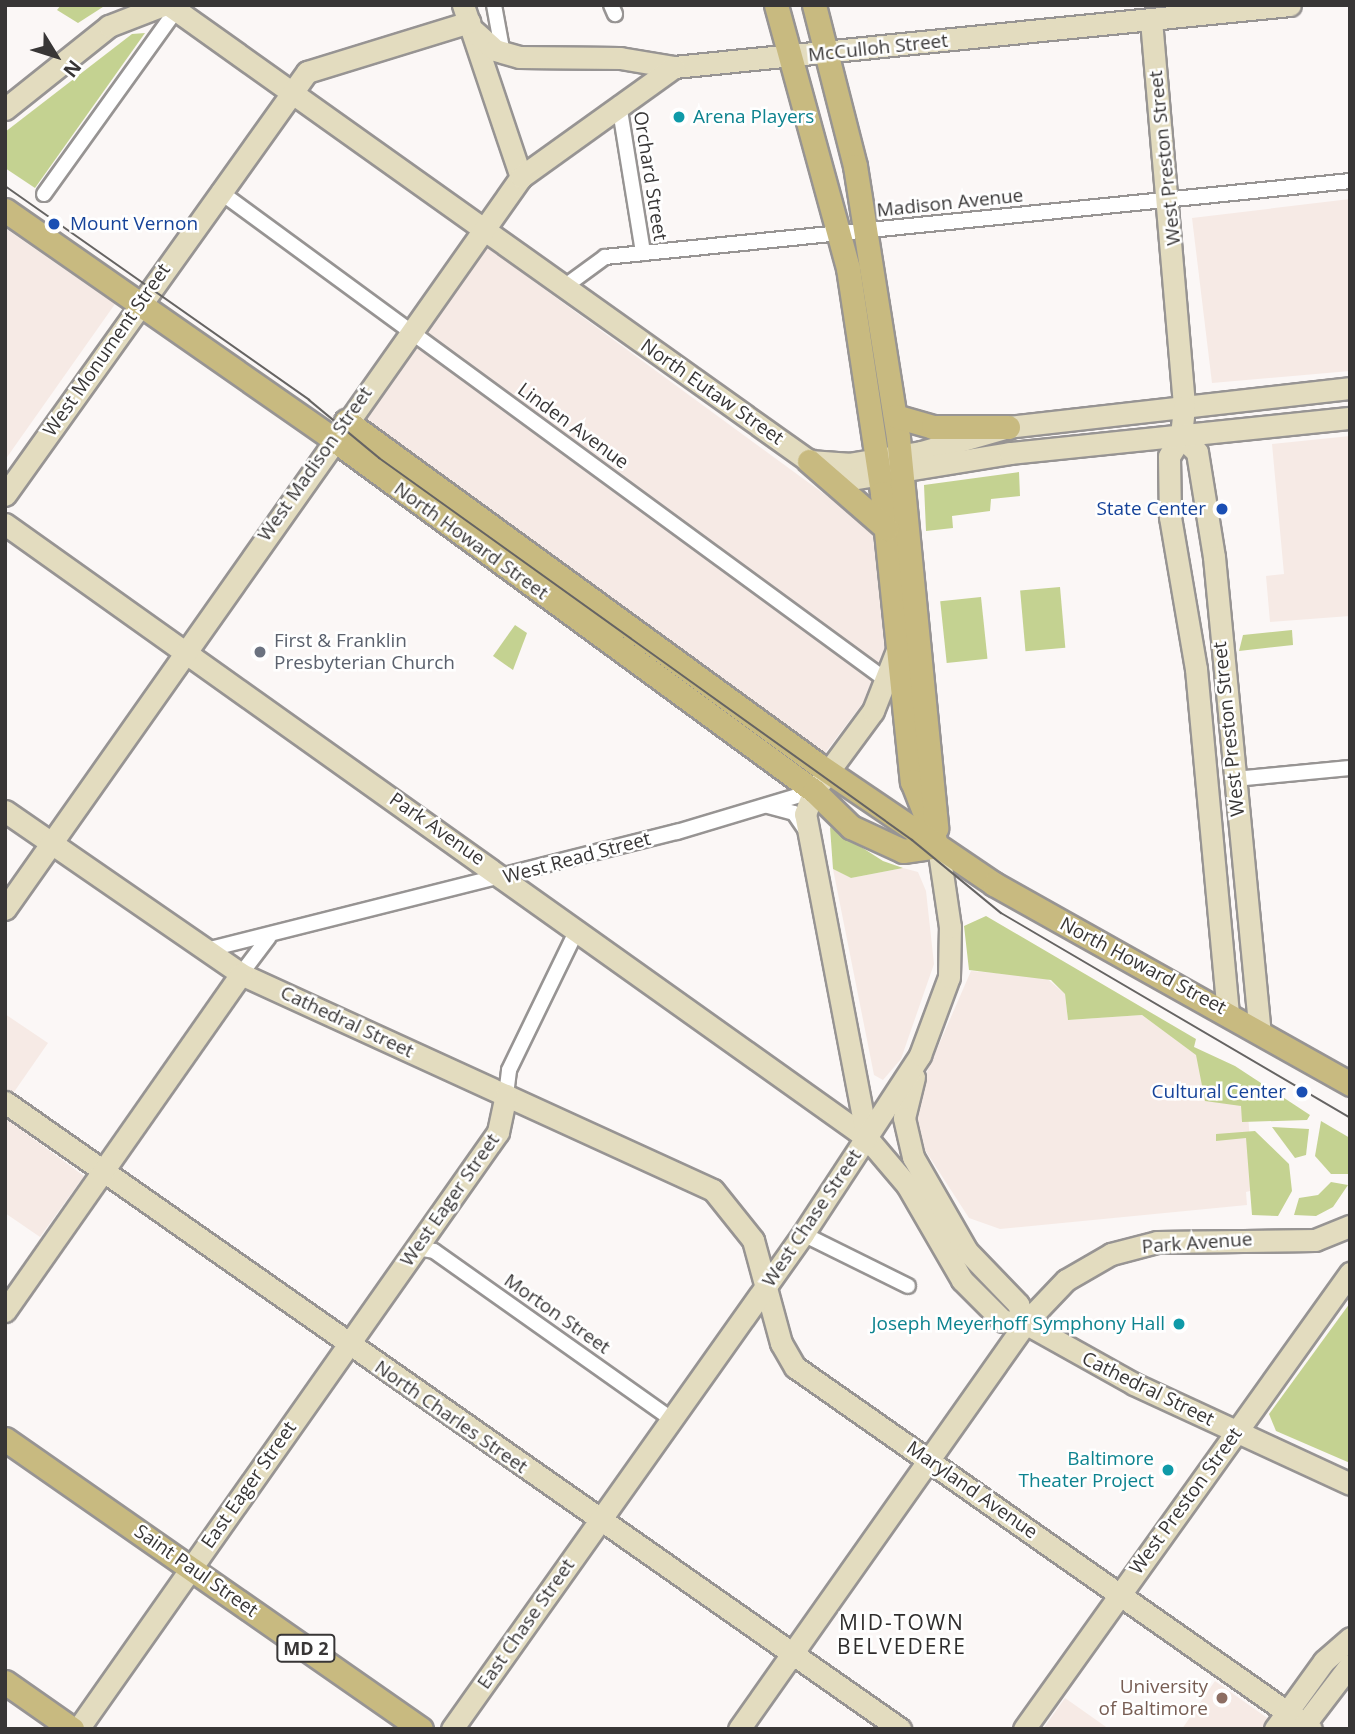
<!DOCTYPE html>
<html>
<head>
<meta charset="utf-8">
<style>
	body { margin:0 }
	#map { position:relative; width:1355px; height:1734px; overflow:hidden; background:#fbf7f6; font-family:"Open Sans",sans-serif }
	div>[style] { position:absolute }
	.built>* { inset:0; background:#f6eae5 }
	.green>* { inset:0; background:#c4d291; transform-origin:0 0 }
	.roads { filter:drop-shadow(2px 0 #979493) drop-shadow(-2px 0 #979493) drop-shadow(0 2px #979493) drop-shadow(0 -2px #979493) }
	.street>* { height:14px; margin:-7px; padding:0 7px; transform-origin:7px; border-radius:7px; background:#fff }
	.secondary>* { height:21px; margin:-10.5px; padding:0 10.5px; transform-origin:10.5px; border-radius:10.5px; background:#e3dcbf }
	.primary>* { height:23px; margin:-11.5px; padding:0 11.5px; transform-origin:11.5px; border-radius:11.5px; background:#c8ba80 }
	.tram>* { height:2px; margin:-1px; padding:0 1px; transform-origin:1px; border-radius:1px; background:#666463 }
	.dots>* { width:19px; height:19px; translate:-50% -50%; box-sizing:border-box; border:4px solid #fff; border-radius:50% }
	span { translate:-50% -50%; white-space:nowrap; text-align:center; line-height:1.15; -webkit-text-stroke:5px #fff; paint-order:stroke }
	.shield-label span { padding:2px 5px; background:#fff; border:2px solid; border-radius:5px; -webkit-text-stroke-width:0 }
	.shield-label { font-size:18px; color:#383636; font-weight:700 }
	.street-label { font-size:19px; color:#383636 }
	.culture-label { font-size:19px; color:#0d838f }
	.left { translate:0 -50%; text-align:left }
	.right { translate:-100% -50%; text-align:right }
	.transit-label { font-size:19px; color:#164399 }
	.worship-label { font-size:19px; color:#5b616d }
	.education-label { font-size:19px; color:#785e54 }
	.neighbourhood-label { font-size:21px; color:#2f2d2c; letter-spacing:2px }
	.frame { position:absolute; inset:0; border:7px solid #383636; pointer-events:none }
	.north { position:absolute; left:21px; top:21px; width:70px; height:70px; -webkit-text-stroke:5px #fff; paint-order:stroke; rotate:128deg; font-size:19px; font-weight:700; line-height:28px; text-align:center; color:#383636 }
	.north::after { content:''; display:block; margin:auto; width:24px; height:32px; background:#383636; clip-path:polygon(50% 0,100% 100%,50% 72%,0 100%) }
</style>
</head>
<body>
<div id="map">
	<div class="built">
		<div style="clip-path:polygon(1350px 199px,1350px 371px,1212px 383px,1192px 218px)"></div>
		<div style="clip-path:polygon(5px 228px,115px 304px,5px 460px)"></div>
		<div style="clip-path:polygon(487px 247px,872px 529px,886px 649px,869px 695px,825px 753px,362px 422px)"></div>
		<div style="clip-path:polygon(1350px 436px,1350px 616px,1270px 622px,1266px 576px,1284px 574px,1272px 444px)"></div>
		<div style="clip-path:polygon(903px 868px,918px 872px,926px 891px,934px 964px,901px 1059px,883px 1080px,874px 1075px,833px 869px,851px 878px)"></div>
		<div style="clip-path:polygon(971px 971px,1045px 977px,1065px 994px,1068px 1020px,1142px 1015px,1198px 1056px,1248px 1115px,1254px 1190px,1246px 1192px,1247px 1205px,1000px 1229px,969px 1218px,925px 1150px,915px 1115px,920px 1088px)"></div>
		<div style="clip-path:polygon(5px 1014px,48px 1043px,5px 1105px)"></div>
		<div style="clip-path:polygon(5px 1118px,84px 1176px,40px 1237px,5px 1213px)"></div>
		<div style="clip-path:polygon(1215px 1681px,1283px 1729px,1182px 1729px)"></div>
		<div style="clip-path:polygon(1065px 1698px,1109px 1729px,1043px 1729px)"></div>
	</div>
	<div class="green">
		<div style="clip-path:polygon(61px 5px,106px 5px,78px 23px,57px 10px)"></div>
		<div style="clip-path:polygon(145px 33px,35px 188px,5px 168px,5px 132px,132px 34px)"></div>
		<div style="clip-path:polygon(1019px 472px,1020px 496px,991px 499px,990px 511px,952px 516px,953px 528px,926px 531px,924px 485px)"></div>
		<div style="left:1060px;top:587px;width:61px;height:40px;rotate:85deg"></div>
		<div style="left:981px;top:597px;width:62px;height:41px;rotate:84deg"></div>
		<div style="clip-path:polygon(515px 625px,527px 633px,513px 670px,493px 656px)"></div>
		<div style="clip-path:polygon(1292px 630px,1293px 645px,1239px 651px,1243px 635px)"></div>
		<div style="clip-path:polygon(830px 827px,883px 861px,903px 868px,851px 878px,833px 869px)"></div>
		<div style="clip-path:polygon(986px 916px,1196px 1039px,1194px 1047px,1235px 1066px,1310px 1115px,1307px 1120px,1242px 1122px,1241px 1106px,1205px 1101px,1196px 1055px,1142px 1015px,1068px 1020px,1065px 994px,1051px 980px,969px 970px,964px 926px)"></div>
		<div style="clip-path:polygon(1321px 1121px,1350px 1138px,1350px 1174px,1331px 1174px,1315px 1156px)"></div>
		<div style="clip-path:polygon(1272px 1127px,1309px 1129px,1306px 1155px,1295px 1158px)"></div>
		<div style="clip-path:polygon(1255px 1131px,1289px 1164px,1292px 1191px,1278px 1216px,1252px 1215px,1246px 1138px,1216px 1141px,1216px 1134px)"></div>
		<div style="clip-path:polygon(1331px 1182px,1348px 1185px,1333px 1207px,1316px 1216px,1294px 1215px,1299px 1198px,1318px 1195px)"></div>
		<div style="clip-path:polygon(1350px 1303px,1350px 1463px,1276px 1431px,1269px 1414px)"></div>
	</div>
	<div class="roads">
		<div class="street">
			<div style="left:494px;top:5px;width:50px;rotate:79.6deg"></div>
			<div style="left:611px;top:5px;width:10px;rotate:66deg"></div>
			<div style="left:619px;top:104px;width:151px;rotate:80.8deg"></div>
			<div style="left:219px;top:191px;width:832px;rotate:36.25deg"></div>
			<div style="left:44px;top:194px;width:233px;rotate:-54.3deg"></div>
			<div style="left:564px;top:287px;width:51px;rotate:-36.2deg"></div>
			<div style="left:605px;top:257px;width:749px;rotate:-5.82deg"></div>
			<div style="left:1234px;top:779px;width:117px;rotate:-5.4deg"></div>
			<div style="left:768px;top:806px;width:27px;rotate:15deg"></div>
			<div style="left:794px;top:813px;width:18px;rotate:56deg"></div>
			<div style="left:206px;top:950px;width:486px;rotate:-14.1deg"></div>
			<div style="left:677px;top:832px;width:143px;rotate:-16.7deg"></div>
			<div style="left:241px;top:974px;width:46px;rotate:-52.9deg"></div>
			<div style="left:506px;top:1095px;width:25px;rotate:-83deg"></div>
			<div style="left:509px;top:1070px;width:156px;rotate:-64.1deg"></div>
			<div style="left:803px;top:1234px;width:117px;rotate:26.3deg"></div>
			<div style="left:417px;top:1248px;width:17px;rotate:10deg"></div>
			<div style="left:434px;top:1251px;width:291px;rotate:35.3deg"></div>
		</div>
		<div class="secondary">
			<div style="left:169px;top:5px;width:786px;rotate:35.47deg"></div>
			<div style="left:809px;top:461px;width:39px;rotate:4deg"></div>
			<div style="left:848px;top:464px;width:74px;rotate:-9.3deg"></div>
			<div style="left:921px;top:452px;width:91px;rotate:-16deg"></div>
			<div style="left:1008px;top:427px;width:344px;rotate:-6.5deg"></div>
			<div style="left:463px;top:5px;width:182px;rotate:71.4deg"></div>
			<div style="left:1151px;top:20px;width:388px;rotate:85.1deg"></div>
			<div style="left:1184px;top:407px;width:30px;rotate:96deg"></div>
			<div style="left:1181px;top:437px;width:22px;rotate:122deg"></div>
			<div style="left:1169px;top:456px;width:61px;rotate:89.1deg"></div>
			<div style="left:1170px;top:517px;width:154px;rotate:80.3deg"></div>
			<div style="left:1196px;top:669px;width:343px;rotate:84.7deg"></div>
			<div style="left:474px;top:31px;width:28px;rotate:42deg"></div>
			<div style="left:495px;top:50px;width:25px;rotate:16deg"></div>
			<div style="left:519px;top:57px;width:101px;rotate:0.6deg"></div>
			<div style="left:620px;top:58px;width:55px;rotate:9.5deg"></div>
			<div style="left:674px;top:67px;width:619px;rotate:-5.75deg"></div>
			<div style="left:5px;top:109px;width:133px;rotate:-38.6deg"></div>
			<div style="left:109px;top:26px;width:58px;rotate:-21.3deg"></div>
			<div style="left:1181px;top:437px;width:22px;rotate:43deg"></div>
			<div style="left:1197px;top:452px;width:106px;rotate:80.8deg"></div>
			<div style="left:1214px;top:557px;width:473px;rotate:84.5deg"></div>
			<div style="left:833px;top:482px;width:179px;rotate:-9.3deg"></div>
			<div style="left:1010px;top:453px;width:342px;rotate:-5.9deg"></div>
			<div style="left:5px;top:495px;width:520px;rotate:-54.48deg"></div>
			<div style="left:307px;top:72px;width:170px;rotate:-17.1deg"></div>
			<div style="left:5px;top:524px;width:1058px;rotate:35.46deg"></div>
			<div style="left:867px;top:1138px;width:62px;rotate:49.6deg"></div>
			<div style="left:907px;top:1185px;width:110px;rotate:59.9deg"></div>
			<div style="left:962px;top:1280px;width:58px;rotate:45deg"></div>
			<div style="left:1003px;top:1321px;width:22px;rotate:5deg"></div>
			<div style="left:1025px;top:1323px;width:125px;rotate:29.2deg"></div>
			<div style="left:1134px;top:1384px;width:238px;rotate:24.8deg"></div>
			<div style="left:5px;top:811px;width:287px;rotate:34.6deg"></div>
			<div style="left:241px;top:974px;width:519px;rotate:24.59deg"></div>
			<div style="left:713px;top:1190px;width:64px;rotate:51.3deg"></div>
			<div style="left:753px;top:1240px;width:107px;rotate:74.8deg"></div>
			<div style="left:781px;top:1343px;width:28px;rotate:60deg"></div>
			<div style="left:795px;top:1367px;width:630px;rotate:35.05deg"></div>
			<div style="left:5px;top:909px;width:896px;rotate:-54.82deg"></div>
			<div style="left:521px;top:177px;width:188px;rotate:-35.7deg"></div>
			<div style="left:914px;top:1077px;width:42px;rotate:103.7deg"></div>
			<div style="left:904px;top:1118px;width:40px;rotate:77deg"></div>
			<div style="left:913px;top:1157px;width:108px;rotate:60.1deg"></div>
			<div style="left:967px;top:1251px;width:74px;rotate:46.1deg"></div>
			<div style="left:1018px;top:1304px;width:20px;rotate:70deg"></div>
			<div style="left:5px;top:1102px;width:1093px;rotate:35.01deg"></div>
			<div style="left:867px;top:1138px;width:330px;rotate:-100.8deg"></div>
			<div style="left:805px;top:814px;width:25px;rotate:-69deg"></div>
			<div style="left:814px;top:791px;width:99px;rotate:-53.6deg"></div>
			<div style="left:873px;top:711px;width:66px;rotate:-68.5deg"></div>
			<div style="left:5px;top:1311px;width:411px;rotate:-55deg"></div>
			<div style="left:78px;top:1729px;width:730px;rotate:-54.87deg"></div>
			<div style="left:498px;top:1132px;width:38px;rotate:-78deg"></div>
			<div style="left:452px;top:1729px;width:607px;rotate:-54.66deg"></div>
			<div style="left:803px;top:1234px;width:214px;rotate:-56.8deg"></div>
			<div style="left:920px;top:1055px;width:83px;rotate:-69.6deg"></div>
			<div style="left:949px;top:977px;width:50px;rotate:-88.9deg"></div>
			<div style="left:950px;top:927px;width:82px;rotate:-98.4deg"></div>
			<div style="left:739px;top:1729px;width:497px;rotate:-54.8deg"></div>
			<div style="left:1025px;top:1323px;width:59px;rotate:-46.4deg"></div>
			<div style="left:1066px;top:1280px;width:52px;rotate:-30deg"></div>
			<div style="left:1111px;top:1254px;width:48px;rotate:-14.6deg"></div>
			<div style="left:1157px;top:1242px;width:158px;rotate:-0.7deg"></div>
			<div style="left:1315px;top:1240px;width:38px;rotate:-22deg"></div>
			<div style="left:1024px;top:1729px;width:561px;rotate:-54.44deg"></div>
			<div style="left:1275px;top:1729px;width:84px;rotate:-54.2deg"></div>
			<div style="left:1324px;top:1661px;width:35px;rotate:-41deg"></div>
			<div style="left:1301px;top:1729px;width:81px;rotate:-52.6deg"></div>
		</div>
		<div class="primary">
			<div style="left:776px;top:5px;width:273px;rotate:74.7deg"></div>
			<div style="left:848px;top:268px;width:228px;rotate:81.4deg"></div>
			<div style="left:882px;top:493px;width:290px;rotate:84.1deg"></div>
			<div style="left:912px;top:781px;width:63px;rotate:68.7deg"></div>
			<div style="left:814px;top:5px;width:166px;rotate:75.7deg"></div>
			<div style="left:855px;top:166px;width:274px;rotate:81deg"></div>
			<div style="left:898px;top:437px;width:393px;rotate:84.4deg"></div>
			<div style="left:5px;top:210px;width:400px;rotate:34.9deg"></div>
			<div style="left:333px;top:439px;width:596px;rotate:36.2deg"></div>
			<div style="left:814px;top:791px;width:52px;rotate:44.2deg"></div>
			<div style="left:851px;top:827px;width:57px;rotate:24.8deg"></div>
			<div style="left:903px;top:851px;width:35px;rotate:-8deg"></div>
			<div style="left:895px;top:416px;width:40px;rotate:16deg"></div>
			<div style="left:933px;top:427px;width:75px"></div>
			<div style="left:346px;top:421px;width:583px;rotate:36.06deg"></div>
			<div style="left:817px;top:764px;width:214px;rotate:34.1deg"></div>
			<div style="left:994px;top:884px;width:408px;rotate:29.3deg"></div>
			<div style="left:809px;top:461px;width:102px;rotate:41deg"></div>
			<div style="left:5px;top:1439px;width:507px;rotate:34.88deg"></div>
			<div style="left:5px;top:1682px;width:82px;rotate:35deg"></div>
		</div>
	</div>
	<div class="tram">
		<div style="left:5px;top:186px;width:372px;rotate:35.1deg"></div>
		<div style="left:309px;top:400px;width:91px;rotate:39.6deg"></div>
		<div style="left:379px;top:458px;width:656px;rotate:35.63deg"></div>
		<div style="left:912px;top:840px;width:115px;rotate:39.4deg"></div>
		<div style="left:1001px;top:913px;width:405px;rotate:30.4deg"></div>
	</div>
	<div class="dots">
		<div style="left:679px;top:117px;background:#0f9aa8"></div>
		<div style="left:54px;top:224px;background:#1a4fb4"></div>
		<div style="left:1222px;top:509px;background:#1a4fb4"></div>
		<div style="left:260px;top:652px;background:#6b7280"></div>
		<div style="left:1302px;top:1092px;background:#1a4fb4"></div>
		<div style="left:1179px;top:1324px;background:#0f9aa8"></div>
		<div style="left:1168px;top:1470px;background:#0f9aa8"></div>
		<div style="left:1222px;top:1698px;background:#8d6e63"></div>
	</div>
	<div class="shield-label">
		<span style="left:306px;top:1648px">MD 2</span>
	</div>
	<div class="street-label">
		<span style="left:878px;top:48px;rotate:-6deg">McCulloh Street</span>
		<span style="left:1165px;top:158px;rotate:-96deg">West Preston Street</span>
		<span style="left:650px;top:176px;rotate:81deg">Orchard Street</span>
		<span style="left:950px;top:203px;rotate:-6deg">Madison Avenue</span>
		<span style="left:107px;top:350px;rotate:-55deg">West Monument Street</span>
		<span style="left:712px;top:392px;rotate:35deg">North Eutaw Street</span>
		<span style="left:573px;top:426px;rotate:36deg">Linden Avenue</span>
		<span style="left:315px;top:464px;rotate:-55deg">West Madison Street</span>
		<span style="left:471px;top:541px;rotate:36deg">North Howard Street</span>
		<span style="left:1229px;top:729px;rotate:-96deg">West Preston Street</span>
		<span style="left:437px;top:829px;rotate:35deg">Park Avenue</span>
		<span style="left:577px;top:858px;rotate:-15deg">West Read Street</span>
		<span style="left:1143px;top:966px;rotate:28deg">North Howard Street</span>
		<span style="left:347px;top:1022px;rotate:25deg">Cathedral Street</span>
		<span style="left:450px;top:1200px;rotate:-55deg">West Eager Street</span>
		<span style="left:812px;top:1218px;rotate:-56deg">West Chase Street</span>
		<span style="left:1197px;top:1243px;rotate:-4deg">Park Avenue</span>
		<span style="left:557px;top:1314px;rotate:35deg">Morton Street</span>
		<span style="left:1148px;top:1389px;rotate:26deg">Cathedral Street</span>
		<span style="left:451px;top:1417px;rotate:35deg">North Charles Street</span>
		<span style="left:249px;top:1485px;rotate:-55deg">East Eager Street</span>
		<span style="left:972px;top:1490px;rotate:35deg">Maryland Avenue</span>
		<span style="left:1186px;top:1501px;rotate:-54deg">West Preston Street</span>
		<span style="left:196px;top:1571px;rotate:35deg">Saint Paul Street</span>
		<span style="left:526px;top:1624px;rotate:-55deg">East Chase Street</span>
	</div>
	<div class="culture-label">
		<span class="left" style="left:693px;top:117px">Arena Players</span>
		<span class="right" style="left:1165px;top:1324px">Joseph Meyerhoff Symphony Hall</span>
		<span class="right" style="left:1154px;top:1470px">Baltimore<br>Theater Project</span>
	</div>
	<div class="transit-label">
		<span class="left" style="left:70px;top:224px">Mount Vernon</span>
		<span class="right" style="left:1206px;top:509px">State Center</span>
		<span class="right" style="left:1286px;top:1092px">Cultural Center</span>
	</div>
	<div class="worship-label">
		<span class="left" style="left:274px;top:652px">First &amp; Franklin<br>Presbyterian Church</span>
	</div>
	<div class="education-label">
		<span class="right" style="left:1208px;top:1698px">University<br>of Baltimore</span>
	</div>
	<div class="neighbourhood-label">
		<span style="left:902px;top:1634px">MID-TOWN<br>BELVEDERE</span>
	</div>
	<div class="frame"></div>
	<div class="north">N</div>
</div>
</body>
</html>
